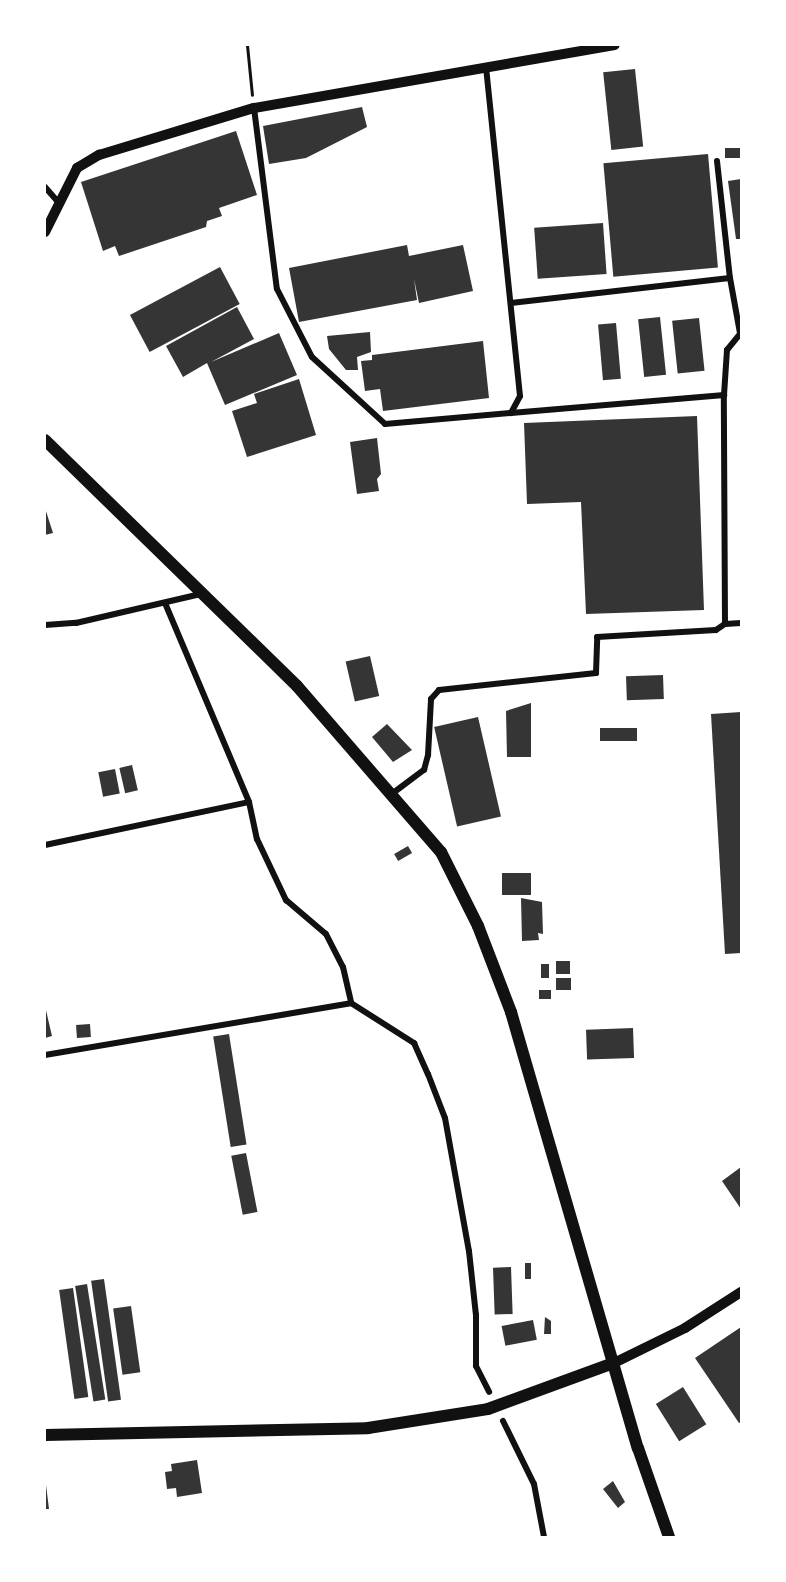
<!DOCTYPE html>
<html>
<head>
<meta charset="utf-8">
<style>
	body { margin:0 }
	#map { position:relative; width:786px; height:1582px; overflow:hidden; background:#fff; font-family:"Golos Text",sans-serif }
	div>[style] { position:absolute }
	.building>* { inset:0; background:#353535; transform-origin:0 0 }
	.path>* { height:3px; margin:-1.5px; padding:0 1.5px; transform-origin:1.5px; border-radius:1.5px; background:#111 }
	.minor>* { height:6px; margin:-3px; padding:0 3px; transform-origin:3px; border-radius:3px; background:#111 }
	.tertiary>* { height:10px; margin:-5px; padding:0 5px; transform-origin:5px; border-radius:5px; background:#111 }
	.secondary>* { height:12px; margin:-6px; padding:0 6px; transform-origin:6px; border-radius:6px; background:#111 }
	span { translate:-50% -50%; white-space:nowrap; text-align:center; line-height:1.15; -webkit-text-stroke:5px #fff; paint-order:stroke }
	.frame { position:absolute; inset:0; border:46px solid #fff; pointer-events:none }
</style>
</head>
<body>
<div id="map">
	<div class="building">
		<div style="left:635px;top:69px;width:78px;height:32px;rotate:84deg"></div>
		<div style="clip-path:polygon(362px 107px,367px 127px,306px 158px,269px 164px,263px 126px)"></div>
		<div style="clip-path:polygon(236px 131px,257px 195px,219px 208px,222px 216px,207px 221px,206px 227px,119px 256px,115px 246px,103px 251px,81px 182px)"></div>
		<div style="left:725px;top:148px;width:16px;height:10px"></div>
		<div style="left:708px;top:154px;width:114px;height:105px;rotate:85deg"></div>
		<div style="clip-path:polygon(741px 179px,741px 239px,736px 239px,728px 181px)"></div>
		<div style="left:603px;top:223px;width:51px;height:69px;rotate:86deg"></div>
		<div style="clip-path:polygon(407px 245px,409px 256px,463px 245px,473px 291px,419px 303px,414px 279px,417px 300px,299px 322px,289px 268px)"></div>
		<div style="left:220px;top:267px;width:42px;height:102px;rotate:62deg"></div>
		<div style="clip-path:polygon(237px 307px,254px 339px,211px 362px,279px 333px,297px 375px,225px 405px,207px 363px,183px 377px,166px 346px)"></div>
		<div style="left:660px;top:317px;width:58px;height:22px;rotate:84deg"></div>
		<div style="left:699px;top:318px;width:53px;height:27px;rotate:84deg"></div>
		<div style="left:616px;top:323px;width:56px;height:18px;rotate:85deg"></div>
		<div style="clip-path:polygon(370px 332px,371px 352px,357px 357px,358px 370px,346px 370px,329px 349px,327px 336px)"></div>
		<div style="clip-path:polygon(483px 341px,489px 398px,383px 411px,380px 389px,365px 391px,361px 361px,372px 360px,372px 355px)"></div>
		<div style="clip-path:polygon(299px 379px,316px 435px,247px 457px,232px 411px,257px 403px,254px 394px)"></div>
		<div style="clip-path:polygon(697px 416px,704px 610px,586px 614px,581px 502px,527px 504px,524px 423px)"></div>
		<div style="clip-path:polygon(377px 438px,381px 474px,377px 479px,379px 491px,357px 494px,350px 442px)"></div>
		<div style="clip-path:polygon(45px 508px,53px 533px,45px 535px)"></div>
		<div style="left:370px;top:656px;width:41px;height:25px;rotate:77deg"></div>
		<div style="left:663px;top:675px;width:24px;height:37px;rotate:88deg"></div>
		<div style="clip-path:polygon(531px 703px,531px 757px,507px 757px,506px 711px)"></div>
		<div style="clip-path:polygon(741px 712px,741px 953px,725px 954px,711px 714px)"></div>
		<div style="left:478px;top:717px;width:102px;height:45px;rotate:77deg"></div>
		<div style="clip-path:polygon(387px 724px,412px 750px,393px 762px,372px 737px)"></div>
		<div style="left:637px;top:728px;width:13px;height:37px;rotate:90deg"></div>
		<div style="left:132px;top:765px;width:26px;height:13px;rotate:77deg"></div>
		<div style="left:115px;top:769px;width:25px;height:17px;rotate:79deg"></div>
		<div style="left:408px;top:846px;width:8px;height:16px;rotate:60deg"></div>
		<div style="left:502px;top:873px;width:29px;height:22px"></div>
		<div style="clip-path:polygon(521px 898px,542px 902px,543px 934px,538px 933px,539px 940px,522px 941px)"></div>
		<div style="left:556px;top:961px;width:14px;height:13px"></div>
		<div style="left:541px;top:964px;width:8px;height:14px"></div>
		<div style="left:556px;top:978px;width:15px;height:12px"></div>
		<div style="left:551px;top:990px;width:9px;height:12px;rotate:90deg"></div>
		<div style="clip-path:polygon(45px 1006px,52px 1036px,45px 1038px)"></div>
		<div style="left:90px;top:1024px;width:13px;height:14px;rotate:86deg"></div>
		<div style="left:633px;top:1028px;width:30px;height:47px;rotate:88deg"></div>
		<div style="left:229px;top:1034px;width:112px;height:16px;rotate:81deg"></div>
		<div style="left:246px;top:1153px;width:60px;height:15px;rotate:79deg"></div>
		<div style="clip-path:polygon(741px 1167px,741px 1209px,722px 1181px)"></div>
		<div style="left:525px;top:1263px;width:6px;height:16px"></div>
		<div style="left:511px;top:1267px;width:47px;height:18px;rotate:88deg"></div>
		<div style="left:104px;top:1279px;width:122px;height:13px;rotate:82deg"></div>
		<div style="left:87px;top:1284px;width:117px;height:12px;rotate:81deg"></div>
		<div style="left:73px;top:1288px;width:110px;height:14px;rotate:82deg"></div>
		<div style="left:131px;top:1306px;width:67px;height:18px;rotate:82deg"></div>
		<div style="clip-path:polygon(545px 1317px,551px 1321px,551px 1334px,544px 1334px)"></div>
		<div style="left:533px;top:1320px;width:20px;height:32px;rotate:79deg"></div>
		<div style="clip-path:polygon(741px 1327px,741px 1422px,739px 1423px,695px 1358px)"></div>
		<div style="left:683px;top:1387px;width:44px;height:32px;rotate:58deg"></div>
		<div style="clip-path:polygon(197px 1460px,202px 1493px,177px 1497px,176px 1488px,167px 1489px,165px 1472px,172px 1471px,171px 1464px)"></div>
		<div style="clip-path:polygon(45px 1477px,49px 1509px,45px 1509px)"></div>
		<div style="clip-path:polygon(613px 1481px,625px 1502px,618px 1508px,603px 1489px)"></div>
	</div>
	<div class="path">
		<div style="left:247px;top:45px;width:50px;rotate:84.3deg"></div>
	</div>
	<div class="minor">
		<div style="left:254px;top:108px;width:182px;rotate:82.8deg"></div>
		<div style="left:277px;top:289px;width:76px;rotate:62.8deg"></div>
		<div style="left:312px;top:357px;width:99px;rotate:42.5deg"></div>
		<div style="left:385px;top:424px;width:126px;rotate:-5deg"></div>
		<div style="left:511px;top:413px;width:19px;rotate:-62deg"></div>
		<div style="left:520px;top:396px;width:330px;rotate:-95.9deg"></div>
		<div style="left:717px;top:161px;width:118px;rotate:83.7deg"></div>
		<div style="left:45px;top:187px;width:18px;rotate:49deg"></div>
		<div style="left:511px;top:303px;width:220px;rotate:-6.5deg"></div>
		<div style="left:730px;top:278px;width:56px;rotate:79.7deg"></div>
		<div style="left:511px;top:413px;width:214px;rotate:-4.8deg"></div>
		<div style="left:165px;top:603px;width:216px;rotate:67.1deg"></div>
		<div style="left:249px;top:802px;width:38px;rotate:78deg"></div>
		<div style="left:257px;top:839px;width:68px;rotate:64.6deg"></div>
		<div style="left:286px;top:900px;width:52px;rotate:40.4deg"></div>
		<div style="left:326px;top:934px;width:37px;rotate:63deg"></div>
		<div style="left:343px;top:967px;width:37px;rotate:77deg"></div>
		<div style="left:351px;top:1003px;width:75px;rotate:32.4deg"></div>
		<div style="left:414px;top:1043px;width:34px;rotate:66deg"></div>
		<div style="left:428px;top:1074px;width:47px;rotate:68.9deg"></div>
		<div style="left:445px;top:1118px;width:135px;rotate:79.8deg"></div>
		<div style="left:469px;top:1251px;width:64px;rotate:83.8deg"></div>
		<div style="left:476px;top:1315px;width:51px;rotate:90deg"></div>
		<div style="left:476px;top:1366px;width:29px;rotate:63deg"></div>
		<div style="left:725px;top:624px;width:229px;rotate:-90.3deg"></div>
		<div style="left:724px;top:395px;width:45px;rotate:-86.2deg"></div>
		<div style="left:727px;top:350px;width:22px;rotate:-51deg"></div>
		<div style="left:45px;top:625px;width:31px;rotate:-4deg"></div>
		<div style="left:76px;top:623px;width:128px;rotate:-13.1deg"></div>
		<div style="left:393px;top:793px;width:39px;rotate:-37deg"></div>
		<div style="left:424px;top:770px;width:16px;rotate:-75deg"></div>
		<div style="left:428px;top:755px;width:56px;rotate:-86.9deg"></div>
		<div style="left:431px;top:699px;width:12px;rotate:-48deg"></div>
		<div style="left:439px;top:690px;width:158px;rotate:-6.2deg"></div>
		<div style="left:596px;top:673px;width:36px;rotate:-88deg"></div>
		<div style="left:597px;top:637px;width:119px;rotate:-3.4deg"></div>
		<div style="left:716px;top:630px;width:11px;rotate:-34deg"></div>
		<div style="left:725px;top:624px;width:16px;rotate:-4deg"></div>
		<div style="left:45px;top:845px;width:208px;rotate:-11.9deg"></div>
		<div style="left:45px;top:1055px;width:310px;rotate:-9.6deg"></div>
		<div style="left:503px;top:1421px;width:70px;rotate:63.8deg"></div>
		<div style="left:534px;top:1484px;width:54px;rotate:79.3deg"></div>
	</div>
	<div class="tertiary">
		<div style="left:45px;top:232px;width:72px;rotate:-63.4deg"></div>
		<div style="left:77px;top:168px;width:26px;rotate:-31deg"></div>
		<div style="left:99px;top:155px;width:162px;rotate:-16.9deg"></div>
		<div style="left:254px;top:108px;width:366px;rotate:-9.9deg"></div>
		<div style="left:614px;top:1363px;width:79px;rotate:-26.2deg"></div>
		<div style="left:685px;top:1328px;width:67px;rotate:-32.7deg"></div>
	</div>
	<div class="secondary">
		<div style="left:45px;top:440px;width:352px;rotate:44.3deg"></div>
		<div style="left:297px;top:686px;width:220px;rotate:49.1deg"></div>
		<div style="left:441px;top:852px;width:83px;rotate:63.4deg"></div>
		<div style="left:478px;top:926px;width:92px;rotate:69deg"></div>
		<div style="left:511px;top:1012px;width:454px;rotate:73.8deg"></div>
		<div style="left:638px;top:1448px;width:94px;rotate:70.8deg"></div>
		<div style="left:45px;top:1435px;width:323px;rotate:-1.2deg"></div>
		<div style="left:368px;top:1428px;width:121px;rotate:-9deg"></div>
		<div style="left:488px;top:1409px;width:134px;rotate:-20.1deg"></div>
	</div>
	<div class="frame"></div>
</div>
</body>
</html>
